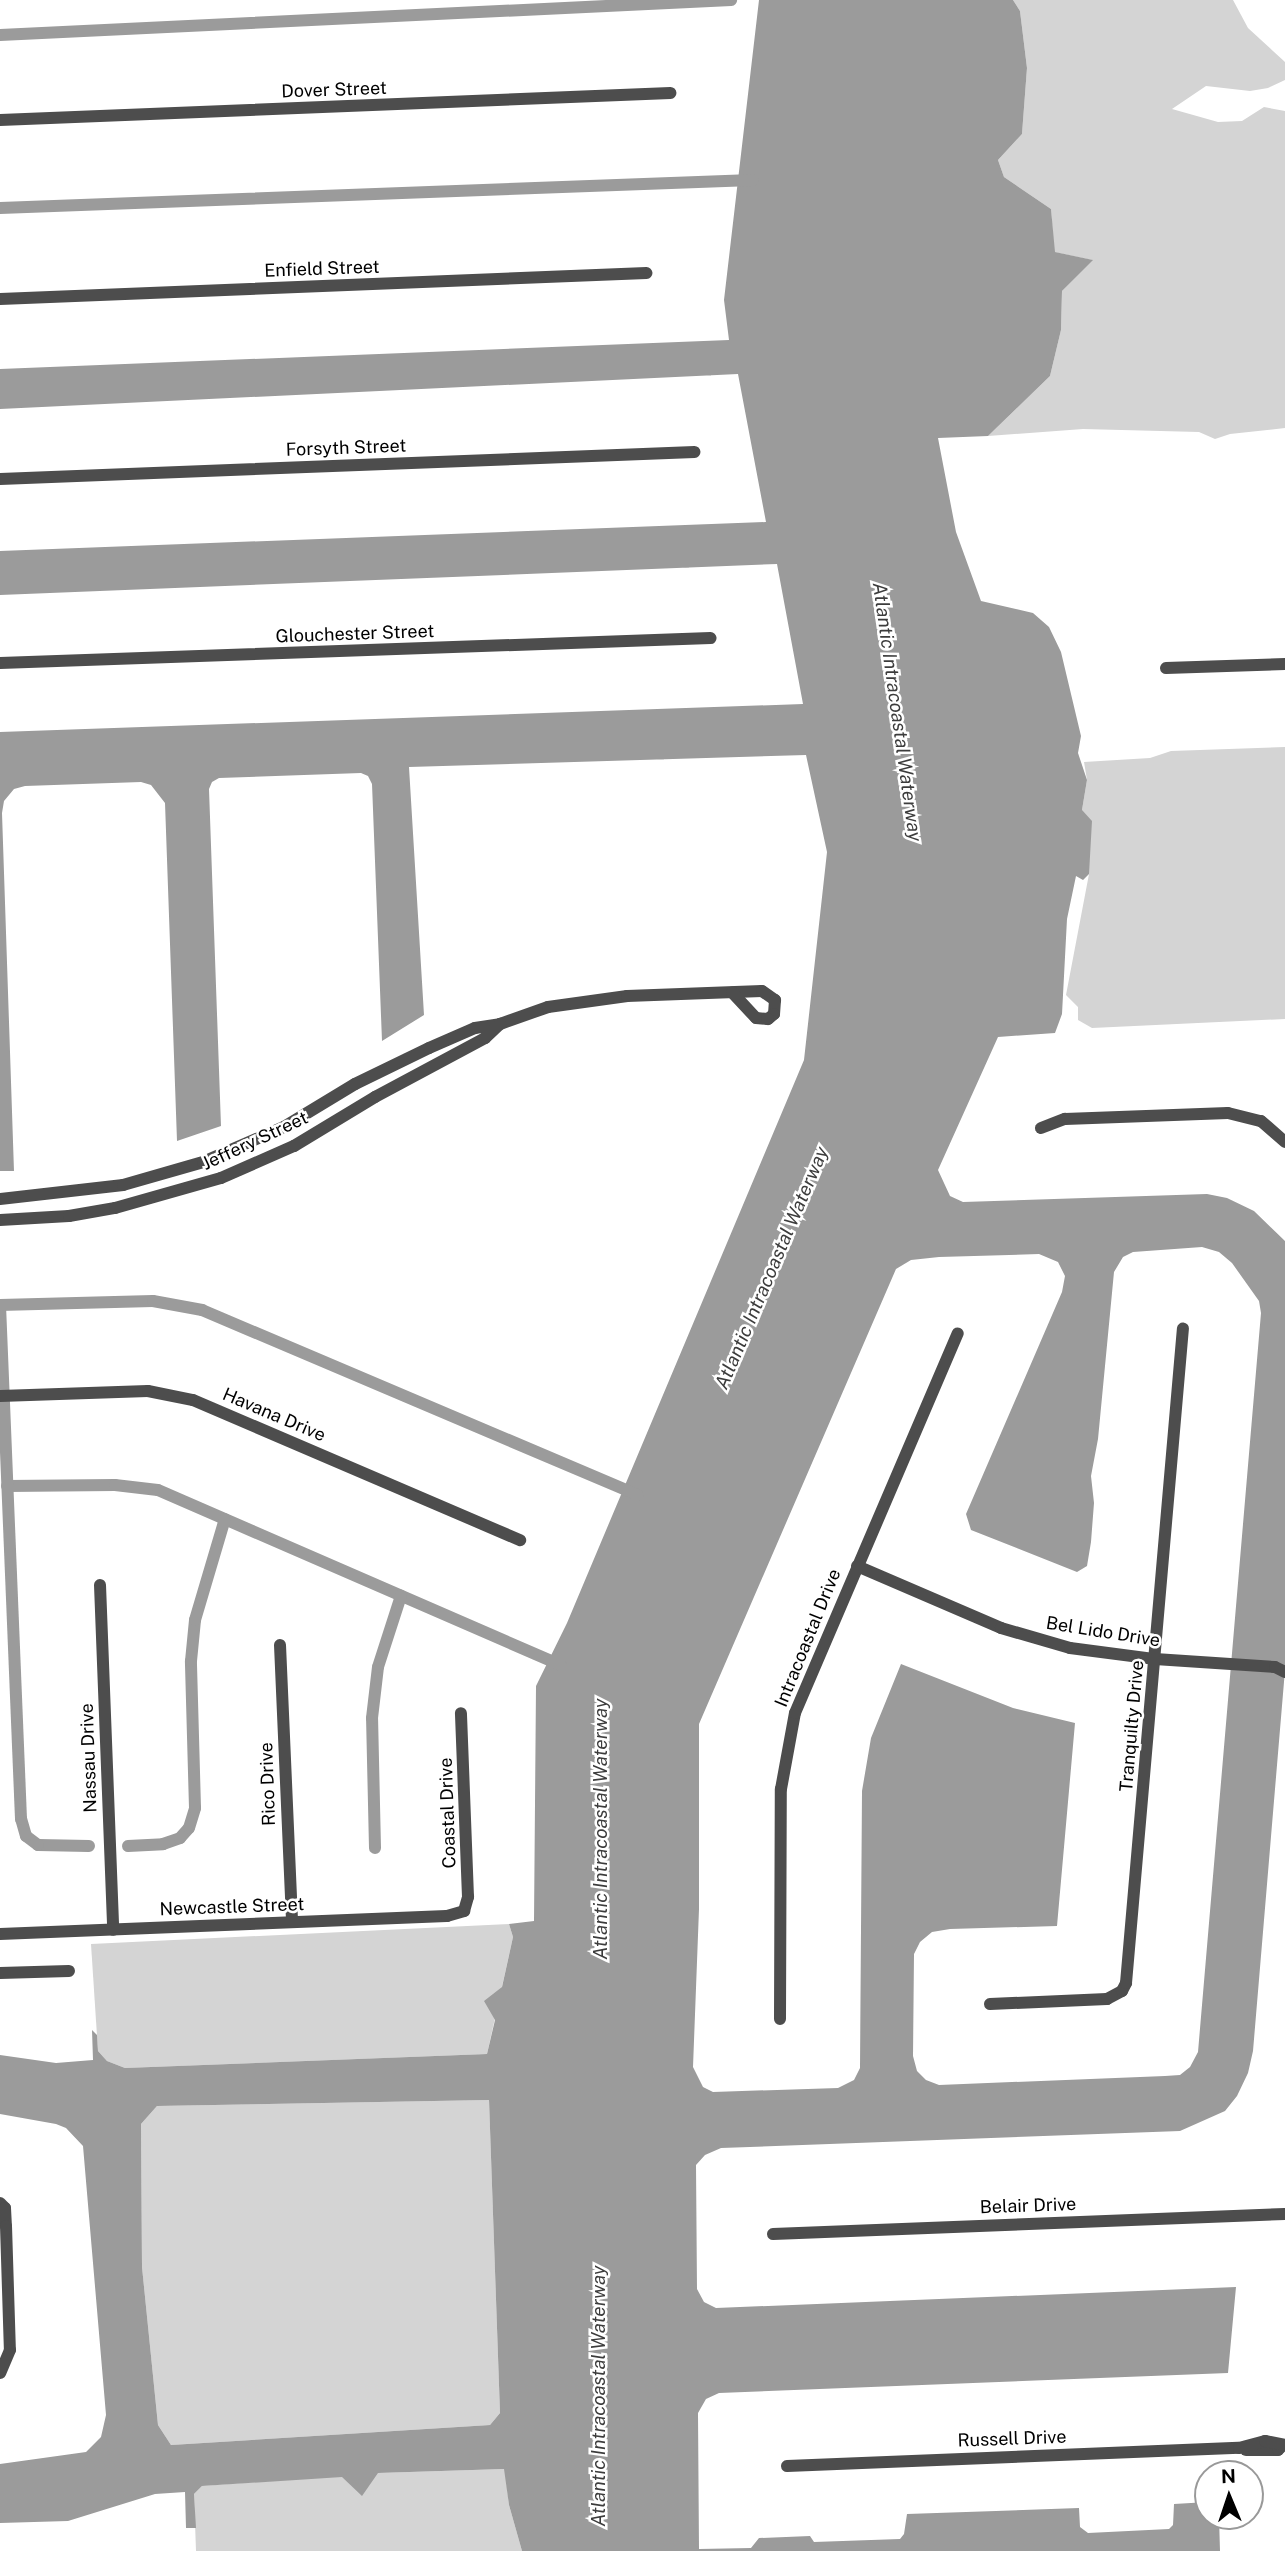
<!DOCTYPE html>
<html>
<head>
<meta charset="utf-8">
<style>
	body { margin:0 }
	#map { position:relative; width:1285px; height:2551px; overflow:hidden; background:#fff; font-family:"Public Sans",sans-serif }
	div>[style] { position:absolute }
	.green>* { inset:0; background:#d4d4d4 }
	.water>* { inset:0; background:#9b9b9b }
	.canal>* { height:12px; margin:-6px; padding:0 6px; transform-origin:6px; border-radius:6px; background:#9b9b9b }
	.minor>* { height:12px; margin:-6px; padding:0 6px; transform-origin:6px; border-radius:6px; background:#4d4d4d }
	span { translate:-50% -50%; white-space:nowrap; text-align:center; line-height:1.15; -webkit-text-stroke:5px #fff; paint-order:stroke }
	.street-label { font-size:18px; color:#000 }
	.water-label { font-size:19px; color:#3c3c3c; font-style:italic }
	.north { position:absolute; left:1194px; top:2460px; width:70px; height:70px; box-sizing:border-box; background:#fff; border:2px solid #999; border-radius:50%; rotate:358deg; font-size:19px; font-weight:700; line-height:28px; text-align:center; color:#000 }
	.north::after { content:''; display:block; margin:auto; width:24px; height:32px; background:#000; clip-path:polygon(50% 0,100% 100%,50% 72%,0 100%) }
</style>
</head>
<body>
<div id="map">
	<div class="green">
		<div style="clip-path:polygon(1013px 0,1233px 0,1248px 28px,1285px 62px,1285px 80px,1268px 88px,1250px 91px,1206px 86px,1172px 109px,1218px 122px,1242px 121px,1264px 107px,1285px 111px,1285px 428px,1230px 434px,1215px 439px,1199px 432px,1083px 429px,988px 436px,1050px 376px,1061px 330px,1062px 291px,1092px 260px,1054px 252px,1051px 209px,1004px 177px,998px 160px,1022px 134px,1027px 68px,1020px 11px)"></div>
		<div style="clip-path:polygon(1285px 747px,1285px 1019px,1092px 1028px,1078px 1020px,1078px 1007px,1066px 995px,1089px 874px,1082px 810px,1087px 780px,1084px 762px,1150px 758px,1171px 751px)"></div>
		<div style="clip-path:polygon(509px 1924px,513px 1937px,487px 2054px,125px 2068px,107px 2061px,98px 2051px,91px 1944px)"></div>
		<div style="clip-path:polygon(489px 2100px,500px 2413px,490px 2425px,171px 2445px,158px 2425px,142px 2267px,141px 2124px,157px 2106px)"></div>
		<div style="clip-path:polygon(505px 2469px,509px 2505px,522px 2551px,196px 2551px,194px 2494px,202px 2486px,378px 2473px)"></div>
	</div>
	<div class="water">
		<div style="clip-path:polygon(evenodd,759px 0,1013px 0,1020px 11px,1027px 68px,1022px 134px,998px 160px,1004px 177px,1051px 209px,1055px 252px,1093px 260px,1062px 291px,1061px 330px,1050px 376px,988px 436px,938px 438px,956px 532px,981px 601px,1033px 613px,1049px 627px,1061px 652px,1081px 736px,1078px 753px,1087px 780px,1082px 810px,1092px 821px,1089px 874px,1083px 880px,1076px 876px,1067px 919px,1062px 1014px,1055px 1033px,998px 1037px,938px 1170px,950px 1196px,963px 1202px,1207px 1194px,1227px 1198px,1254px 1211px,1285px 1241px,1285px 1670px,1253px 2051px,1248px 2073px,1237px 2096px,1225px 2111px,1180px 2131px,721px 2148px,705px 2155px,696px 2165px,697px 2289px,704px 2302px,716px 2308px,1236px 2287px,1228px 2373px,719px 2393px,706px 2399px,698px 2413px,699px 2549px,751px 2548px,759px 2538px,810px 2536px,814px 2542px,900px 2539px,904px 2534px,907px 2514px,1079px 2508px,1080px 2527px,1088px 2533px,1169px 2529px,1173px 2525px,1174px 2504px,1208px 2502px,1208px 2516px,1219px 2516px,1220px 2551px,522px 2551px,509px 2505px,504px 2469px,378px 2473px,362px 2496px,342px 2477px,202px 2486px,194px 2494px,196px 2528px,186px 2528px,185px 2492px,155px 2494px,68px 2521px,0 2523px,0 2464px,86px 2452px,101px 2437px,106px 2415px,83px 2146px,66px 2128px,56px 2124px,0 2114px,0 2055px,56px 2063px,93px 2060px,92px 2030px,97px 2035px,98px 2051px,107px 2061px,125px 2068px,487px 2054px,495px 2020px,484px 2001px,502px 1987px,513px 1937px,509px 1924px,534px 1921px,536px 1686px,567px 1623px,804px 1060px,827px 852px,806px 755px,409px 767px,424px 1015px,382px 1041px,372px 784px,368px 776px,361px 773px,219px 778px,212px 782px,209px 789px,221px 1126px,177px 1141px,165px 803px,151px 785px,141px 782px,25px 786px,14px 789px,4px 801px,2px 813px,14px 1171px,0 1171px,0 732px,803px 704px,777px 564px,0 595px,0 551px,766px 522px,738px 374px,0 409px,0 369px,729px 340px,724px 300px,759px 0,1202px 1247px,1219px 1252px,1232px 1263px,1259px 1301px,1261px 1313px,1198px 2052px,1190px 2067px,1180px 2075px,1165px 2076px,939px 2085px,926px 2080px,917px 2071px,913px 2056px,914px 1954px,920px 1942px,932px 1932px,950px 1929px,1057px 1926px,1075px 1723px,1013px 1708px,901px 1664px,871px 1738px,862px 1791px,860px 2068px,854px 2080px,838px 2088px,713px 2092px,703px 2087px,693px 2067px,699px 1909px,699px 1724px,896px 1269px,911px 1260px,939px 1257px,1039px 1254px,1058px 1262px,1065px 1276px,1062px 1292px,966px 1514px,971px 1530px,1077px 1572px,1087px 1566px,1091px 1542px,1094px 1503px,1091px 1476px,1098px 1439px,1114px 1272px,1123px 1257px,1133px 1252px,1202px 1247px,759px 0,489px 2100px,500px 2413px,490px 2425px,171px 2445px,158px 2425px,142px 2267px,141px 2124px,157px 2106px,489px 2100px)"></div>
	</div>
	<div class="canal">
		<div style="left:0;top:35px;width:732px;rotate:-2.74deg"></div>
		<div style="left:0;top:208px;width:753px;rotate:-2.13deg"></div>
		<div style="left:7px;top:1486px;width:108px;rotate:-0.5deg"></div>
		<div style="left:115px;top:1485px;width:43px;rotate:6.6deg"></div>
		<div style="left:158px;top:1490px;width:439px;rotate:23.5deg"></div>
		<div style="left:89px;top:1846px;width:51px;rotate:-178.9deg"></div>
		<div style="left:38px;top:1845px;width:15px;rotate:-143deg"></div>
		<div style="left:26px;top:1836px;width:18px;rotate:-106deg"></div>
		<div style="left:21px;top:1819px;width:514px;rotate:-92.34deg"></div>
		<div style="left:0;top:1305px;width:153px;rotate:-1.5deg"></div>
		<div style="left:153px;top:1301px;width:50px;rotate:10.4deg"></div>
		<div style="left:202px;top:1310px;width:473px;rotate:23deg"></div>
		<div style="left:128px;top:1846px;width:35px;rotate:-3deg"></div>
		<div style="left:163px;top:1844px;width:18px;rotate:-19deg"></div>
		<div style="left:180px;top:1838px;width:13px;rotate:-48deg"></div>
		<div style="left:189px;top:1828px;width:21px;rotate:-73deg"></div>
		<div style="left:195px;top:1808px;width:147px;rotate:-91.6deg"></div>
		<div style="left:191px;top:1661px;width:41px;rotate:-84.4deg"></div>
		<div style="left:195px;top:1620px;width:105px;rotate:-73.5deg"></div>
		<div style="left:375px;top:1848px;width:130px;rotate:-91.3deg"></div>
		<div style="left:372px;top:1718px;width:51px;rotate:-83.3deg"></div>
		<div style="left:378px;top:1667px;width:75px;rotate:-72.1deg"></div>
	</div>
	<div class="minor">
		<div style="left:0;top:120px;width:671px;rotate:-2.31deg"></div>
		<div style="left:0;top:299px;width:647px;rotate:-2.3deg"></div>
		<div style="left:0;top:479px;width:695px;rotate:-2.23deg"></div>
		<div style="left:0;top:663px;width:711px;rotate:-2.01deg"></div>
		<div style="left:1166px;top:668px;width:119px;rotate:-1.9deg"></div>
		<div style="left:1041px;top:1128px;width:26px;rotate:-21deg"></div>
		<div style="left:1065px;top:1119px;width:163px;rotate:-2.1deg"></div>
		<div style="left:1228px;top:1113px;width:34px;rotate:14deg"></div>
		<div style="left:1261px;top:1121px;width:32px;rotate:41deg"></div>
		<div style="left:0;top:1199px;width:124px;rotate:-6.5deg"></div>
		<div style="left:123px;top:1185px;width:83px;rotate:-16deg"></div>
		<div style="left:203px;top:1162px;width:88px;rotate:-23.4deg"></div>
		<div style="left:284px;top:1127px;width:83px;rotate:-31.2deg"></div>
		<div style="left:355px;top:1084px;width:82px;rotate:-25.9deg"></div>
		<div style="left:429px;top:1048px;width:50px;rotate:-23.5deg"></div>
		<div style="left:475px;top:1028px;width:25px;rotate:-9deg"></div>
		<div style="left:500px;top:1024px;width:51px;rotate:-19.5deg"></div>
		<div style="left:548px;top:1007px;width:80px;rotate:-7.9deg"></div>
		<div style="left:627px;top:996px;width:135px;rotate:-2.1deg"></div>
		<div style="left:762px;top:991px;width:16px;rotate:35deg"></div>
		<div style="left:775px;top:1000px;width:14px;rotate:94deg"></div>
		<div style="left:774px;top:1014px;width:8px;rotate:140deg"></div>
		<div style="left:768px;top:1019px;width:12px;rotate:-175deg"></div>
		<div style="left:756px;top:1018px;width:35px;rotate:-133deg"></div>
		<div style="left:0;top:1220px;width:69px;rotate:-3.3deg"></div>
		<div style="left:69px;top:1216px;width:47px;rotate:-9.9deg"></div>
		<div style="left:115px;top:1208px;width:110px;rotate:-15.8deg"></div>
		<div style="left:221px;top:1178px;width:80px;rotate:-23.7deg"></div>
		<div style="left:294px;top:1146px;width:95px;rotate:-31.2deg"></div>
		<div style="left:375px;top:1097px;width:125px;rotate:-28.2deg"></div>
		<div style="left:485px;top:1038px;width:21px;rotate:-43deg"></div>
		<div style="left:0;top:1396px;width:148px;rotate:-1.9deg"></div>
		<div style="left:148px;top:1391px;width:46px;rotate:11.3deg"></div>
		<div style="left:193px;top:1400px;width:356px;rotate:23.2deg"></div>
		<div style="left:857px;top:1566px;width:157px;rotate:23.3deg"></div>
		<div style="left:1001px;top:1628px;width:72px;rotate:16.2deg"></div>
		<div style="left:1070px;top:1648px;width:86px;rotate:7.4deg"></div>
		<div style="left:1155px;top:1659px;width:120px;rotate:3.8deg"></div>
		<div style="left:1275px;top:1667px;width:11px;rotate:27deg"></div>
		<div style="left:100px;top:1585px;width:345px;rotate:87.8deg"></div>
		<div style="left:280px;top:1645px;width:277px;rotate:87.5deg"></div>
		<div style="left:0;top:1934px;width:447px;rotate:-2.3deg"></div>
		<div style="left:447px;top:1916px;width:18px;rotate:-16deg"></div>
		<div style="left:464px;top:1911px;width:15px;rotate:-74deg"></div>
		<div style="left:468px;top:1897px;width:184px;rotate:-92.2deg"></div>
		<div style="left:0;top:1973px;width:69px;rotate:-1.7deg"></div>
		<div style="left:990px;top:2004px;width:117px;rotate:-2.4deg"></div>
		<div style="left:1107px;top:1999px;width:17px;rotate:-28deg"></div>
		<div style="left:1122px;top:1991px;width:9px;rotate:-63deg"></div>
		<div style="left:1126px;top:1983px;width:657px;rotate:-85.03deg"></div>
		<div style="left:780px;top:2019px;width:230px;rotate:-89.8deg"></div>
		<div style="left:781px;top:1789px;width:77px;rotate:-79.6deg"></div>
		<div style="left:795px;top:1713px;width:413px;rotate:-66.8deg"></div>
		<div style="left:0;top:2203px;width:7px;rotate:45deg"></div>
		<div style="left:5px;top:2208px;width:18px;rotate:87deg"></div>
		<div style="left:6px;top:2226px;width:124px;rotate:88.2deg"></div>
		<div style="left:10px;top:2350px;width:25px;rotate:113deg"></div>
		<div style="left:773px;top:2234px;width:512px;rotate:-2.24deg"></div>
		<div style="left:1246px;top:2450px;width:32px"></div>
		<div style="left:1278px;top:2450px;width:7px;rotate:-45deg"></div>
		<div style="left:787px;top:2466px;width:452px;rotate:-2.3deg"></div>
		<div style="left:1239px;top:2448px;width:27px;rotate:-15deg"></div>
		<div style="left:1265px;top:2441px;width:20px;rotate:11deg"></div>
	</div>
	<div class="street-label">
		<span style="left:334px;top:90px;rotate:-2deg">Dover Street</span>
		<span style="left:322px;top:269px;rotate:-2deg">Enfield Street</span>
		<span style="left:346px;top:448px;rotate:-2deg">Forsyth Street</span>
		<span style="left:355px;top:634px;rotate:-2deg">Glouchester Street</span>
		<span style="left:255px;top:1141px;rotate:-25deg">Jeffery Street</span>
		<span style="left:274px;top:1415px;rotate:23deg">Havana Drive</span>
		<span style="left:1103px;top:1632px;rotate:9deg">Bel Lido Drive</span>
		<span style="left:808px;top:1638px;rotate:-68deg">Intracoastal Drive</span>
		<span style="left:1132px;top:1726px;rotate:-85deg">Tranquilty Drive</span>
		<span style="left:89px;top:1758px;rotate:-92deg">Nassau Drive</span>
		<span style="left:268px;top:1784px;rotate:-92deg">Rico Drive</span>
		<span style="left:448px;top:1813px;rotate:-92deg">Coastal Drive</span>
		<span style="left:232px;top:1907px;rotate:-2deg">Newcastle Street</span>
		<span style="left:1028px;top:2206px;rotate:-2deg">Belair Drive</span>
		<span style="left:1012px;top:2439px;rotate:-2deg">Russell Drive</span>
	</div>
	<div class="water-label">
		<span style="left:897px;top:712px;rotate:82deg">Atlantic Intracoastal Waterway</span>
		<span style="left:772px;top:1268px;rotate:-67deg">Atlantic Intracoastal Waterway</span>
		<span style="left:601px;top:1829px;rotate:-90deg">Atlantic Intracoastal Waterway</span>
		<span style="left:599px;top:2396px;rotate:-90deg">Atlantic Intracoastal Waterway</span>
	</div>
	<div class="north">N</div>
</div>
</body>
</html>
